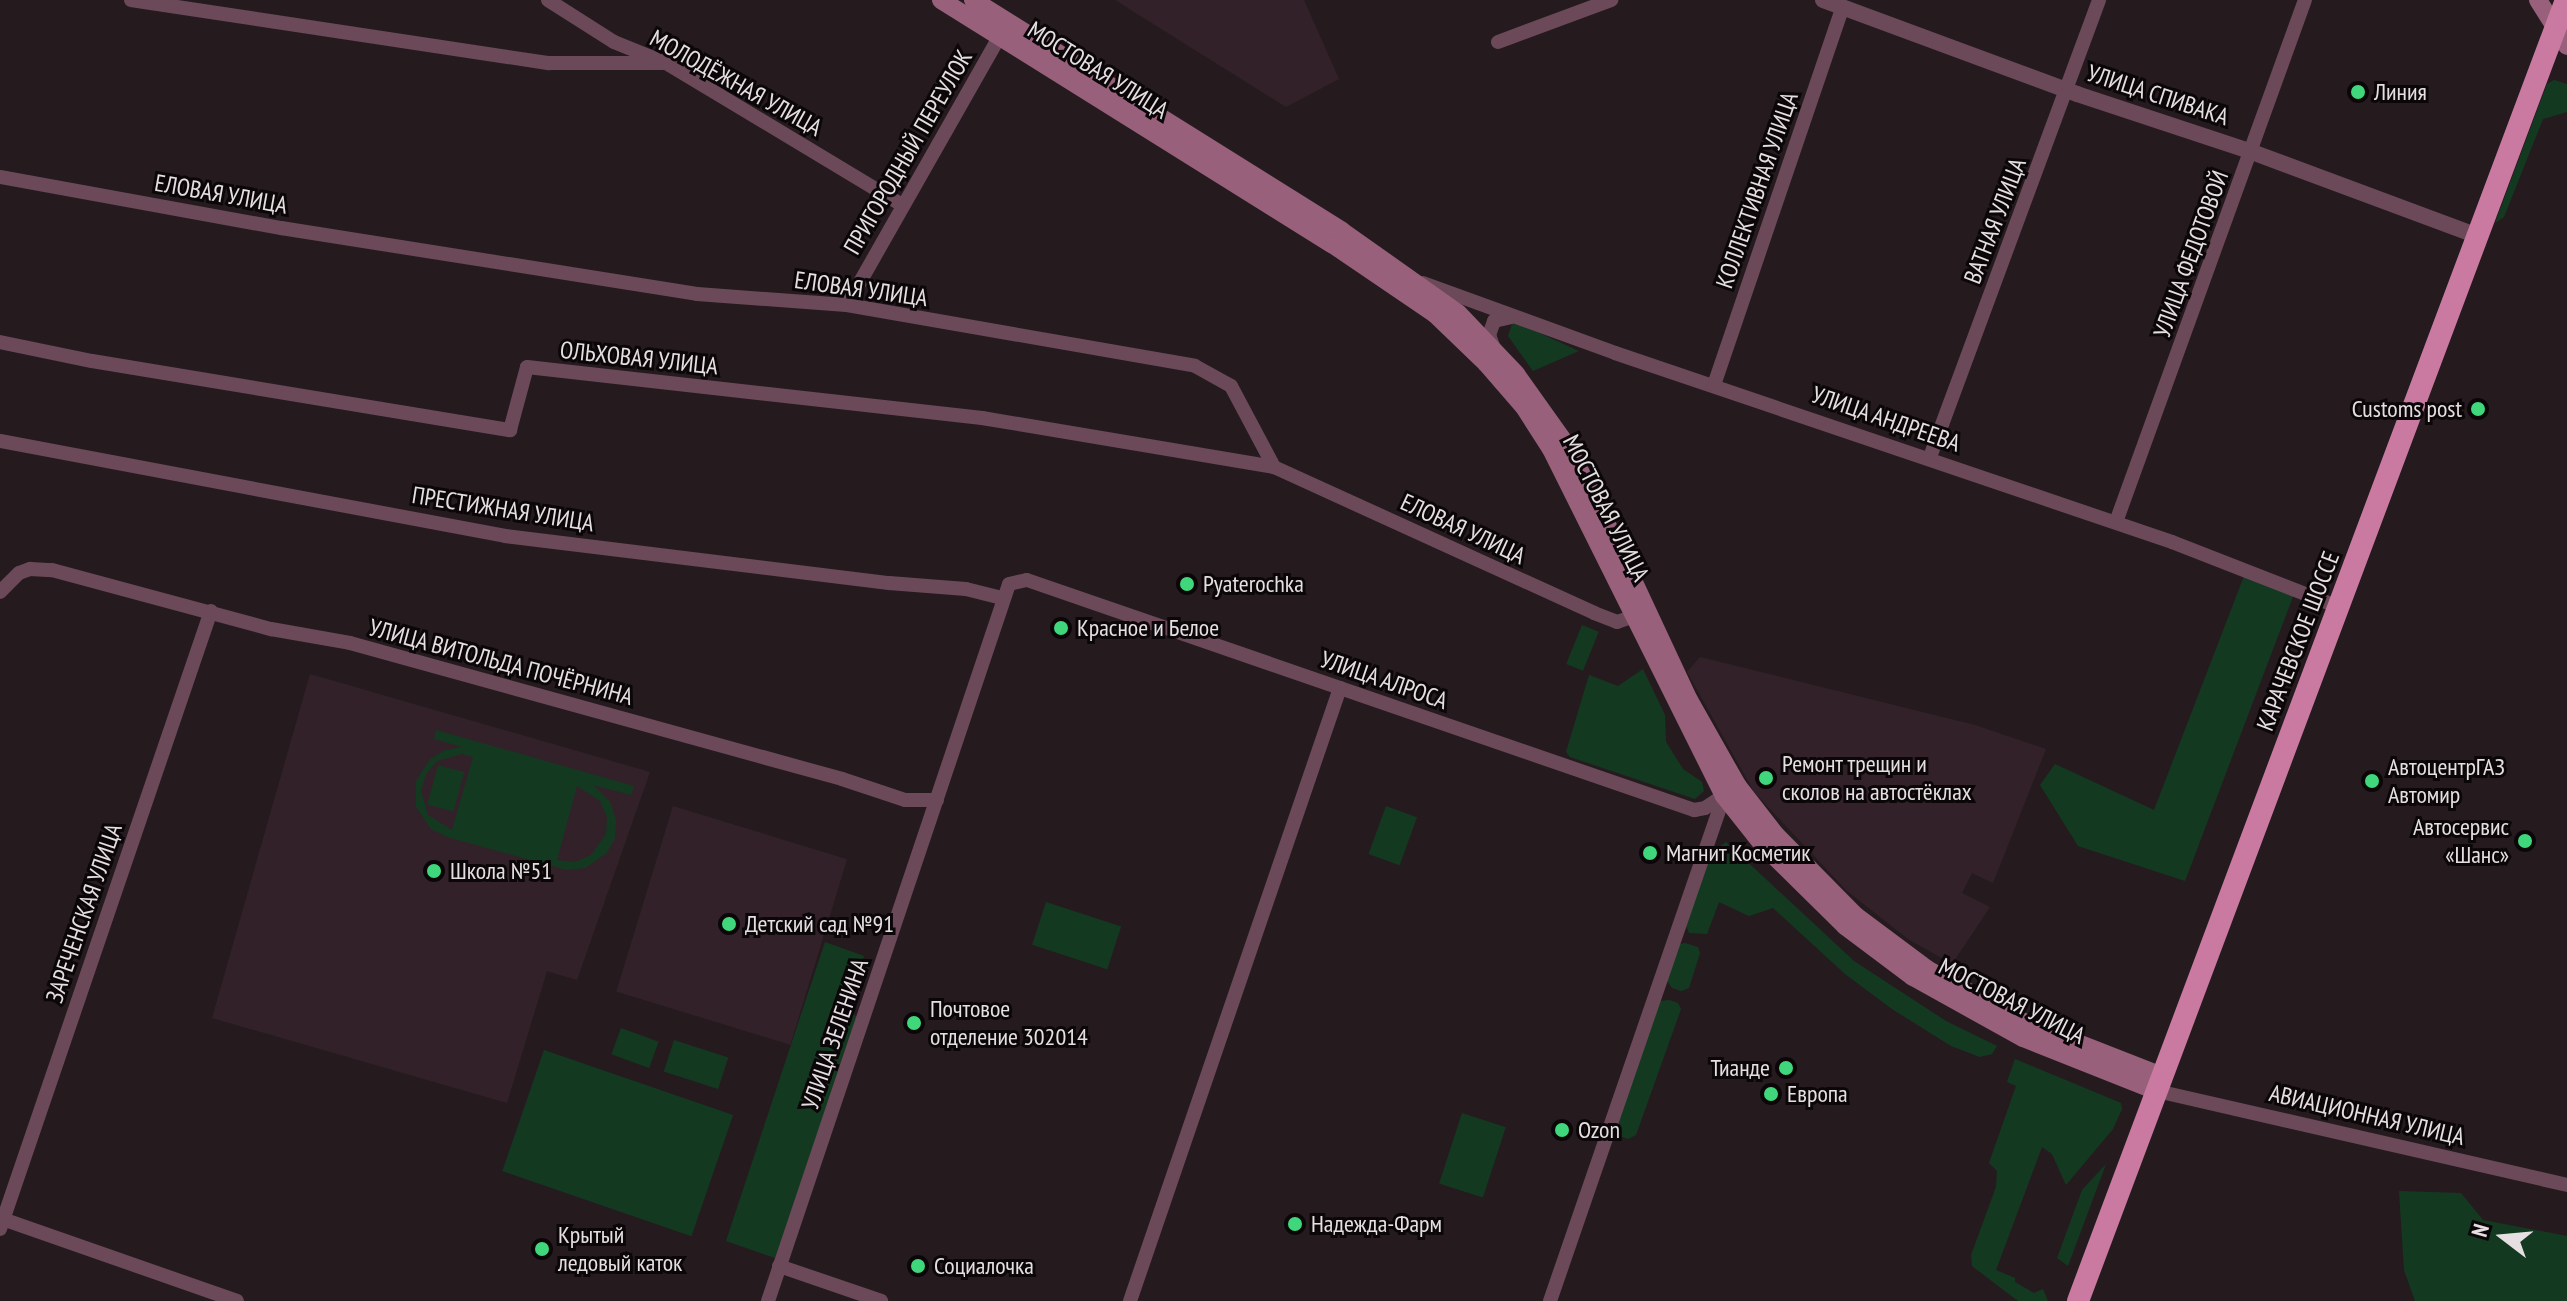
<!DOCTYPE html>
<html>
<head>
<meta charset="utf-8">
<style>
	body { margin:0 }
	#map { position:relative; width:2567px; height:1301px; overflow:hidden; background:#251b1f; font-family:"PT Sans Narrow",sans-serif }
	div>[style] { position:absolute }
	.built>* { inset:0; background:#322129; transform-origin:0 0 }
	.green>* { inset:0; background:#133a21; transform-origin:0 0 }
	.minor>* { height:14px; margin:-7px; padding:0 7px; transform-origin:7px; border-radius:7px; background:#6c4959 }
	.tertiary>* { height:16px; margin:-8px; padding:0 8px; transform-origin:8px; border-radius:8px; background:#6c4959 }
	.secondary>* { height:18px; margin:-9px; padding:0 9px; transform-origin:9px; border-radius:9px; background:#98607b }
	.trunk>* { height:22px; margin:-11px; padding:0 11px; transform-origin:11px; border-radius:11px; background:#ca7aa0 }
	.dots>* { width:22px; height:22px; translate:-50% -50%; box-sizing:border-box; border:4px solid #0b0709; border-radius:50% }
	span { translate:-50% -50%; white-space:nowrap; text-align:center; line-height:1.15; -webkit-text-stroke:6px #0b0709; paint-order:stroke }
	.street-label { font-size:24px; color:#e6dfe2 }
	.poi-label { font-size:24px; color:#e6dfe2 }
	.left { translate:0 -50%; text-align:left }
	.right { translate:-100% -50%; text-align:right }
	.north { position:absolute; left:2463px; top:1197px; width:80px; height:80px; -webkit-text-stroke:6px #0b0709; paint-order:stroke; rotate:286deg; font-size:22px; font-weight:700; line-height:32px; text-align:center; color:#e6dfe2 }
	.north::after { content:''; display:block; margin:auto; width:28px; height:36px; background:#e6dfe2; clip-path:polygon(50% 0,100% 100%,50% 72%,0 100%) }
</style>
</head>
<body>
<div id="map">
	<div class="built">
		<div style="clip-path:polygon(1115px 0,1304px 0,1339px 79px,1286px 107px)"></div>
		<div style="clip-path:polygon(1700px 657px,1975px 725px,2046px 749px,1993px 883px,1972px 873px,1962px 893px,1990px 907px,1952px 964px,1908px 939px,1847px 891px,1754px 792px,1687px 672px)"></div>
		<div style="clip-path:polygon(310px 674px,650px 772px,577px 980px,547px 971px,507px 1103px,212px 1018px)"></div>
		<div style="left:673px;top:806px;width:182px;height:194px;rotate:17deg"></div>
	</div>
	<div class="green">
		<div style="clip-path:polygon(2554px 80px,2567px 84px,2567px 112px,2543px 119px,2504px 217px,2495px 223px,2547px 84px)"></div>
		<div style="clip-path:polygon(1513px 321px,1579px 351px,1533px 371px,1508px 336px)"></div>
		<div style="clip-path:polygon(2244px 576px,2294px 594px,2185px 881px,2078px 846px,2040px 785px,2055px 764px,2154px 810px)"></div>
		<div style="left:1582px;top:625px;width:18px;height:42px;rotate:22deg"></div>
		<div style="clip-path:polygon(1643px 669px,1665px 715px,1666px 742px,1683px 769px,1702px 782px,1704px 791px,1695px 799px,1570px 757px,1566px 752px,1589px 675px,1618px 686px)"></div>
		<div style="clip-path:polygon(evenodd,436px 730px,634px 786px,631px 795px,593px 785px,611px 803px,616px 820px,615px 838px,607px 853px,585px 868px,567px 870px,447px 837px,431px 829px,416px 807px,416px 781px,430px 759px,445px 750px,462px 747px,434px 739px,436px 730px,462px 754px,473px 757px,452px 830px,428px 815px,421px 791px,426px 774px,437px 761px,462px 754px,436px 730px,577px 786px,600px 801px,607px 817px,606px 834px,591px 855px,575px 862px,557px 860px,577px 786px)"></div>
		<div style="left:438px;top:765px;width:27px;height:41px;rotate:15deg"></div>
		<div style="left:1386px;top:806px;width:33px;height:51px;rotate:20deg"></div>
		<div style="clip-path:polygon(1726px 842px,1854px 961px,1946px 1021px,1997px 1046px,1992px 1054px,1980px 1057px,1951px 1046px,1892px 1009px,1845px 974px,1773px 908px,1749px 916px,1719px 902px,1707px 934px,1689px 933px,1686px 926px,1711px 852px)"></div>
		<div style="left:1046px;top:902px;width:79px;height:45px;rotate:18deg"></div>
		<div style="clip-path:polygon(825px 942px,864px 956px,845px 1012px,857px 1016px,775px 1258px,726px 1241px)"></div>
		<div style="clip-path:polygon(1685px 943px,1698px 947px,1700px 953px,1689px 988px,1681px 991px,1672px 988px,1667px 981px,1680px 944px)"></div>
		<div style="clip-path:polygon(1669px 1000px,1678px 1003px,1681px 1009px,1636px 1135px,1628px 1139px,1620px 1136px,1616px 1128px,1660px 1001px)"></div>
		<div style="left:621px;top:1028px;width:40px;height:28px;rotate:20deg"></div>
		<div style="left:674px;top:1040px;width:57px;height:33px;rotate:18deg"></div>
		<div style="left:544px;top:1050px;width:200px;height:128px;rotate:19deg"></div>
		<div style="clip-path:polygon(2015px 1059px,2121px 1103px,2122px 1109px,2113px 1129px,2066px 1185px,2052px 1154px,2042px 1147px,1996px 1270px,2015px 1278px,2015px 1282px,2034px 1293px,2043px 1289px,2048px 1301px,2018px 1301px,1972px 1266px,1971px 1255px,1996px 1187px,1997px 1171px,1989px 1163px,2016px 1086px,2007px 1082px)"></div>
		<div style="left:1462px;top:1113px;width:46px;height:74px;rotate:18deg"></div>
		<div style="clip-path:polygon(2106px 1164px,2068px 1266px,2057px 1258px,2082px 1190px)"></div>
		<div style="clip-path:polygon(2399px 1191px,2461px 1193px,2483px 1220px,2567px 1236px,2567px 1301px,2415px 1301px,2404px 1270px)"></div>
	</div>
	<div class="minor">
		<div style="left:131px;top:0;width:423px;rotate:8.6deg"></div>
		<div style="left:549px;top:63px;width:117px"></div>
		<div style="left:548px;top:0;width:78px;rotate:32.5deg"></div>
		<div style="left:614px;top:42px;width:56px;rotate:22deg"></div>
		<div style="left:666px;top:63px;width:275px;rotate:31deg"></div>
		<div style="left:1498px;top:42px;width:121px;rotate:-20.4deg"></div>
		<div style="left:0;top:177px;width:286px;rotate:10.3deg"></div>
		<div style="left:281px;top:228px;width:421px;rotate:9deg"></div>
		<div style="left:697px;top:294px;width:150px;rotate:4.2deg"></div>
		<div style="left:847px;top:305px;width:353px;rotate:9.9deg"></div>
		<div style="left:1195px;top:366px;width:41px;rotate:29.1deg"></div>
		<div style="left:1231px;top:386px;width:92px;rotate:62deg"></div>
		<div style="left:1274px;top:467px;width:352px;rotate:24.5deg"></div>
		<div style="left:1594px;top:613px;width:25px;rotate:21deg"></div>
		<div style="left:1617px;top:622px;width:18px;rotate:-19deg"></div>
		<div style="left:1423px;top:283px;width:204px;rotate:20deg"></div>
		<div style="left:1615px;top:353px;width:588px;rotate:18.74deg"></div>
		<div style="left:2172px;top:542px;width:179px;rotate:21.3deg"></div>
		<div style="left:847px;top:305px;width:318px;rotate:-60.4deg"></div>
		<div style="left:0;top:342px;width:94px;rotate:11.7deg"></div>
		<div style="left:92px;top:361px;width:424px;rotate:9.4deg"></div>
		<div style="left:510px;top:430px;width:65px;rotate:-74.9deg"></div>
		<div style="left:527px;top:367px;width:458px;rotate:6.4deg"></div>
		<div style="left:982px;top:418px;width:296px;rotate:9.5deg"></div>
		<div style="left:1493px;top:346px;width:12px;rotate:-110deg"></div>
		<div style="left:1489px;top:335px;width:15px;rotate:-70deg"></div>
		<div style="left:1494px;top:321px;width:17px;rotate:-13deg"></div>
		<div style="left:1714px;top:385px;width:396px;rotate:-71.2deg"></div>
		<div style="left:0;top:441px;width:514px;rotate:10.65deg"></div>
		<div style="left:505px;top:536px;width:387px;rotate:7deg"></div>
		<div style="left:889px;top:583px;width:77px;rotate:4.5deg"></div>
		<div style="left:966px;top:589px;width:37px;rotate:14deg"></div>
		<div style="left:1930px;top:457px;width:487px;rotate:-69.7deg"></div>
		<div style="left:2116px;top:522px;width:555px;rotate:-70.1deg"></div>
		<div style="left:0;top:592px;width:27px;rotate:-45deg"></div>
		<div style="left:19px;top:573px;width:12px;rotate:-20deg"></div>
		<div style="left:30px;top:569px;width:22px;rotate:3deg"></div>
		<div style="left:52px;top:570px;width:227px;rotate:15.1deg"></div>
		<div style="left:271px;top:629px;width:80px;rotate:10deg"></div>
		<div style="left:350px;top:643px;width:510px;rotate:15.45deg"></div>
		<div style="left:842px;top:779px;width:66px;rotate:18.4deg"></div>
		<div style="left:905px;top:800px;width:32px"></div>
		<div style="left:2157px;top:1091px;width:421px;rotate:12.9deg"></div>
		<div style="left:0;top:1218px;width:251px;rotate:19.3deg"></div>
		<div style="left:0;top:1229px;width:653px;rotate:-71.15deg"></div>
		<div style="left:779px;top:1266px;width:108px;rotate:18.9deg"></div>
		<div style="left:768px;top:1301px;width:756px;rotate:-71.42deg"></div>
		<div style="left:1009px;top:584px;width:18px;rotate:-13deg"></div>
		<div style="left:1027px;top:580px;width:706px;rotate:19.03deg"></div>
		<div style="left:1694px;top:810px;width:11px;rotate:-10deg"></div>
		<div style="left:1705px;top:808px;width:30px;rotate:-34deg"></div>
		<div style="left:1130px;top:1301px;width:648px;rotate:-71.09deg"></div>
		<div style="left:1550px;top:1301px;width:534px;rotate:-70.99deg"></div>
	</div>
	<div class="tertiary">
		<div style="left:1823px;top:0;width:271px;rotate:20.3deg"></div>
		<div style="left:2077px;top:94px;width:184px;rotate:18.3deg"></div>
		<div style="left:2252px;top:152px;width:241px;rotate:20.4deg"></div>
	</div>
	<div class="secondary">
		<div style="left:941px;top:0;width:461px;rotate:32deg"></div>
		<div style="left:1332px;top:244px;width:125px;rotate:34.2deg"></div>
		<div style="left:1435px;top:314px;width:71px;rotate:43.9deg"></div>
		<div style="left:1486px;top:363px;width:58px;rotate:49.2deg"></div>
		<div style="left:1524px;top:407px;width:50px;rotate:57.3deg"></div>
		<div style="left:1551px;top:449px;width:388px;rotate:63.5deg"></div>
		<div style="left:1724px;top:796px;width:63px;rotate:51.5deg"></div>
		<div style="left:1763px;top:845px;width:115px;rotate:44.6deg"></div>
		<div style="left:1845px;top:926px;width:85px;rotate:36.9deg"></div>
		<div style="left:1913px;top:977px;width:126px;rotate:29deg"></div>
		<div style="left:2023px;top:1038px;width:144px;rotate:21.6deg"></div>
		<div style="left:973px;top:0;width:435px;rotate:32deg"></div>
		<div style="left:1342px;top:231px;width:142px;rotate:35.3deg"></div>
		<div style="left:1458px;top:313px;width:84px;rotate:46.4deg"></div>
		<div style="left:1516px;top:374px;width:85px;rotate:54.6deg"></div>
		<div style="left:1565px;top:443px;width:68px;rotate:61.9deg"></div>
		<div style="left:1597px;top:503px;width:217px;rotate:65deg"></div>
		<div style="left:1689px;top:700px;width:98px;rotate:60.5deg"></div>
		<div style="left:1737px;top:785px;width:62px;rotate:52.2deg"></div>
		<div style="left:1775px;top:834px;width:115px;rotate:45.4deg"></div>
		<div style="left:1856px;top:916px;width:89px;rotate:36.7deg"></div>
		<div style="left:1927px;top:969px;width:105px;rotate:29deg"></div>
		<div style="left:2019px;top:1020px;width:154px;rotate:21.4deg"></div>
		<div style="left:2538px;top:0;width:54px;rotate:57.8deg"></div>
	</div>
	<div class="trunk">
		<div style="left:2078px;top:1301px;width:1390px;rotate:-69.44deg"></div>
	</div>
	<div class="dots">
		<div style="left:2358px;top:92px;background:#40d77c"></div>
		<div style="left:2478px;top:409px;background:#40d77c"></div>
		<div style="left:1187px;top:584px;background:#40d77c"></div>
		<div style="left:1061px;top:628px;background:#40d77c"></div>
		<div style="left:1766px;top:778px;background:#40d77c"></div>
		<div style="left:2372px;top:781px;background:#40d77c"></div>
		<div style="left:2525px;top:841px;background:#40d77c"></div>
		<div style="left:1650px;top:853px;background:#40d77c"></div>
		<div style="left:434px;top:871px;background:#40d77c"></div>
		<div style="left:729px;top:924px;background:#40d77c"></div>
		<div style="left:914px;top:1023px;background:#40d77c"></div>
		<div style="left:1786px;top:1068px;background:#40d77c"></div>
		<div style="left:1771px;top:1094px;background:#40d77c"></div>
		<div style="left:1562px;top:1130px;background:#40d77c"></div>
		<div style="left:1295px;top:1224px;background:#40d77c"></div>
		<div style="left:542px;top:1249px;background:#40d77c"></div>
		<div style="left:918px;top:1266px;background:#40d77c"></div>
	</div>
	<div class="street-label">
		<span style="left:1098px;top:70px;rotate:32deg">МОСТОВАЯ УЛИЦА</span>
		<span style="left:736px;top:83px;rotate:29deg">МОЛОДЁЖНАЯ УЛИЦА</span>
		<span style="left:2158px;top:95px;rotate:18deg">УЛИЦА СПИВАКА</span>
		<span style="left:908px;top:152px;rotate:-60deg">ПРИГОРОДНЫЙ ПЕРЕУЛОК</span>
		<span style="left:1757px;top:190px;rotate:-71deg">КОЛЛЕКТИВНАЯ УЛИЦА</span>
		<span style="left:221px;top:194px;rotate:10deg">ЕЛОВАЯ УЛИЦА</span>
		<span style="left:1995px;top:221px;rotate:-69deg">ВАТНАЯ УЛИЦА</span>
		<span style="left:2191px;top:254px;rotate:-70deg">УЛИЦА ФЕДОТОВОЙ</span>
		<span style="left:861px;top:289px;rotate:8deg">ЕЛОВАЯ УЛИЦА</span>
		<span style="left:639px;top:358px;rotate:6deg">ОЛЬХОВАЯ УЛИЦА</span>
		<span style="left:1886px;top:419px;rotate:19deg">УЛИЦА АНДРЕЕВА</span>
		<span style="left:1606px;top:508px;rotate:63deg">МОСТОВАЯ УЛИЦА</span>
		<span style="left:503px;top:509px;rotate:9deg">ПРЕСТИЖНАЯ УЛИЦА</span>
		<span style="left:1463px;top:529px;rotate:25deg">ЕЛОВАЯ УЛИЦА</span>
		<span style="left:2298px;top:641px;rotate:-69deg">КАРАЧЕВСКОЕ ШОССЕ</span>
		<span style="left:501px;top:662px;rotate:15deg">УЛИЦА ВИТОЛЬДА ПОЧЁРНИНА</span>
		<span style="left:1384px;top:680px;rotate:19deg">УЛИЦА АЛРОСА</span>
		<span style="left:84px;top:913px;rotate:-71deg">ЗАРЕЧЕНСКАЯ УЛИЦА</span>
		<span style="left:2012px;top:1001px;rotate:27deg">МОСТОВАЯ УЛИЦА</span>
		<span style="left:835px;top:1034px;rotate:-71deg">УЛИЦА ЗЕЛЕНИНА</span>
		<span style="left:2367px;top:1115px;rotate:13deg">АВИАЦИОННАЯ УЛИЦА</span>
	</div>
	<div class="poi-label">
		<span class="left" style="left:2374px;top:92px">Линия</span>
		<span class="right" style="left:2462px;top:409px">Customs post</span>
		<span class="left" style="left:1203px;top:584px">Pyaterochka</span>
		<span class="left" style="left:1077px;top:628px">Красное и Белое</span>
		<span class="left" style="left:1782px;top:778px">Ремонт трещин и<br>сколов на автостёклах</span>
		<span class="left" style="left:2388px;top:781px">АвтоцентрГАЗ<br>Автомир</span>
		<span class="right" style="left:2509px;top:841px">Автосервис<br>«Шанс»</span>
		<span class="left" style="left:1666px;top:853px">Магнит Косметик</span>
		<span class="left" style="left:450px;top:871px">Школа №51</span>
		<span class="left" style="left:745px;top:924px">Детский сад №91</span>
		<span class="left" style="left:930px;top:1023px">Почтовое<br>отделение 302014</span>
		<span class="right" style="left:1770px;top:1068px">Тианде</span>
		<span class="left" style="left:1787px;top:1094px">Европа</span>
		<span class="left" style="left:1578px;top:1130px">Ozon</span>
		<span class="left" style="left:1311px;top:1224px">Надежда-Фарм</span>
		<span class="left" style="left:558px;top:1249px">Крытый<br>ледовый каток</span>
		<span class="left" style="left:934px;top:1266px">Социалочка</span>
	</div>
	<div class="north">N</div>
</div>
</body>
</html>
